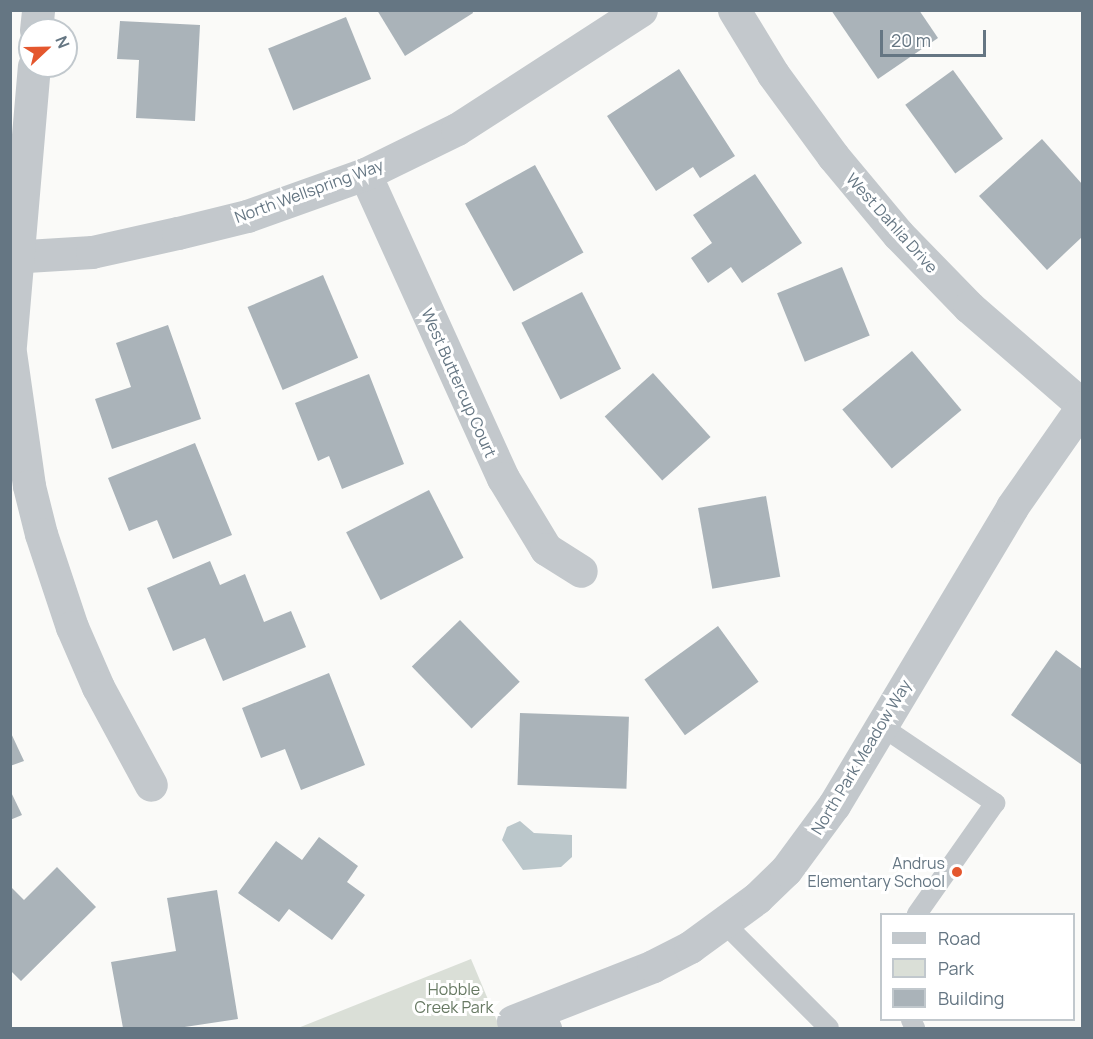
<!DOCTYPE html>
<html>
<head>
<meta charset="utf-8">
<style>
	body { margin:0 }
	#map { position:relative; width:1093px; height:1039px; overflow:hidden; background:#fafaf8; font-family:Manrope,sans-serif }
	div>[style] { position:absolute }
	.green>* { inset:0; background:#dadfd7 }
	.water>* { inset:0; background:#bbc7cb }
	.building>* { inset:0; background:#aab3b9; transform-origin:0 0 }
	.service>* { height:20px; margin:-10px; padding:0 10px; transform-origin:10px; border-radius:10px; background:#c3c8cc }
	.minor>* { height:33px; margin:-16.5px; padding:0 16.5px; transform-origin:16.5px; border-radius:16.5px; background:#c3c8cc }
	.tertiary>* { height:33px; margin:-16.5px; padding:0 16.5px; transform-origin:16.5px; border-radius:16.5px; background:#c3c8cc }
	.dots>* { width:16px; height:16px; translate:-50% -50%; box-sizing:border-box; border:3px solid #fff; border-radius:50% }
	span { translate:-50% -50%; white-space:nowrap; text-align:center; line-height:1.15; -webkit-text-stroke:6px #fff; paint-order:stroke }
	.street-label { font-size:16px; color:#657683 }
	.poi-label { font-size:16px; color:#657683 }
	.right { translate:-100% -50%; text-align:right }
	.park-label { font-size:16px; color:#687a64 }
	.frame { position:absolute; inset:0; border:12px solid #657683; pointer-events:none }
	.legend { position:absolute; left:880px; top:913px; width:195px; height:108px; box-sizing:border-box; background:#fff; border:2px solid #c1c8cd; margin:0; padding:8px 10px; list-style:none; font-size:18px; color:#657683 }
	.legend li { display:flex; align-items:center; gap:12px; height:30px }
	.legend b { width:30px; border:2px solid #c1c8cd }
	.north { position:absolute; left:18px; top:18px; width:60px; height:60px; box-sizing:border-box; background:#fff; border:2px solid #c1c8cd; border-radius:50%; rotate:68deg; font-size:16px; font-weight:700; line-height:24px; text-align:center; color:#657683 }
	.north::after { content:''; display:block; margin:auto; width:21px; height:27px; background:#e4572e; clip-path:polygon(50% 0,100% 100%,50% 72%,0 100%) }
	.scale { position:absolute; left:880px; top:30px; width:106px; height:27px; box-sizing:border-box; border:3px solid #657683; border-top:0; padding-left:8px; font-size:18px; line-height:21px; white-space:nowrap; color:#657683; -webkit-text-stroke:4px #fff; paint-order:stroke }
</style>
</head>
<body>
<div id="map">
	<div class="green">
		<div style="clip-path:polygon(471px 959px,500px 1028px,298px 1028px)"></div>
	</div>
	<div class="water">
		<div style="clip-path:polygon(520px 821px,534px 833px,572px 835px,572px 857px,561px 867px,523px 870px,502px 840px,507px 827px)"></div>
	</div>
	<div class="building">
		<div style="clip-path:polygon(377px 10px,472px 10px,473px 13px,405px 56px)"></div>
		<div style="clip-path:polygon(831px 10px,919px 10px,938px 38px,878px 79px)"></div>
		<div style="left:346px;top:17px;width:67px;height:84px;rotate:68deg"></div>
		<div style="clip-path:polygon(120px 21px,200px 25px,195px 121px,136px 118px,139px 60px,117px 59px)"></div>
		<div style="clip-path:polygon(679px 69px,735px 156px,700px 178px,693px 167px,656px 191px,607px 116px)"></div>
		<div style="left:953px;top:70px;width:85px;height:59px;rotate:54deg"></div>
		<div style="clip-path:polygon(1042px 139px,1082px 184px,1082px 237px,1047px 270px,979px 196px)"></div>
		<div style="left:535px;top:165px;width:100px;height:80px;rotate:61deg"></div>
		<div style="clip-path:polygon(755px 174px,802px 243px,742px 283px,731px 267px,708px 283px,691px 258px,712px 243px,693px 215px)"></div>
		<div style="left:842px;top:267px;width:74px;height:70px;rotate:68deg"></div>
		<div style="left:323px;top:275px;width:90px;height:82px;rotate:67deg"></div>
		<div style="left:582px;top:292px;width:86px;height:68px;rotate:63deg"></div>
		<div style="clip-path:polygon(168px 325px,201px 419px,112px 449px,95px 399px,131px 387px,116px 343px)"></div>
		<div style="left:912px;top:351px;width:77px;height:91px;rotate:50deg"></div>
		<div style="left:653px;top:373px;width:86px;height:65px;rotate:48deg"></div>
		<div style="clip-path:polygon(369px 374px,404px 464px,342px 489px,329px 456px,318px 461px,295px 403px)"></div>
		<div style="clip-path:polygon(195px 443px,232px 535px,173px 559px,157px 520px,129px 531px,108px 478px)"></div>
		<div style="left:429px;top:490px;width:76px;height:93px;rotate:63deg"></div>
		<div style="left:766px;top:496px;width:82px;height:69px;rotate:80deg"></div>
		<div style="clip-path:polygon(210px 561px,220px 585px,245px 574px,264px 622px,291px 611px,306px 647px,223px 681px,205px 638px,173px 651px,147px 588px)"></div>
		<div style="left:460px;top:620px;width:86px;height:67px;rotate:46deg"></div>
		<div style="left:718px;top:626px;width:69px;height:91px;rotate:54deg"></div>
		<div style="clip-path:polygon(1056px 650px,1082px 669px,1082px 765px,1011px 715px)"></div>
		<div style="clip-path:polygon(329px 673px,365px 765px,301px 790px,285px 749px,261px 758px,242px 708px)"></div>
		<div style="left:520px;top:713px;width:109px;height:72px;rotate:2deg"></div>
		<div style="clip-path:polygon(10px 731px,24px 761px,10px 766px)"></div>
		<div style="clip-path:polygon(10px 790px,22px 815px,10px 820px)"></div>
		<div style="clip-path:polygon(319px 837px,358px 866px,347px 882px,365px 895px,332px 940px,289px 909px,279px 922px,238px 893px,276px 841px,302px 860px)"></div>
		<div style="clip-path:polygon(57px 867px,96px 907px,21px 981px,10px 970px,10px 886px,24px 900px)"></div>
		<div style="clip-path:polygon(217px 890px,238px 1019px,178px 1028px,123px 1028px,111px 962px,176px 951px,167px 898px)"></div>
	</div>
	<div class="service">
		<div style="left:881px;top:726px;width:138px;rotate:34deg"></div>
		<div style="left:995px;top:803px;width:136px;rotate:125.1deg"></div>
		<div style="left:725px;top:924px;width:147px;rotate:45deg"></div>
		<div style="left:544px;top:1009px;width:21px;rotate:67deg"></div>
		<div style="left:911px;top:1020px;width:9px;rotate:63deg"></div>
	</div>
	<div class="minor">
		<div style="left:734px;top:10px;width:75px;rotate:58.6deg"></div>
		<div style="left:773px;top:74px;width:102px;rotate:53.8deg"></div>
		<div style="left:833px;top:156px;width:102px;rotate:50.2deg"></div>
		<div style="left:898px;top:234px;width:102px;rotate:45.8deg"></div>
		<div style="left:969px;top:307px;width:150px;rotate:40.9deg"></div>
		<div style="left:36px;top:30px;width:20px;rotate:-84deg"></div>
		<div style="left:365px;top:174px;width:334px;rotate:65.6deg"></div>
		<div style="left:503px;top:478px;width:83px;rotate:58.8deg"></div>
		<div style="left:546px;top:549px;width:41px;rotate:32.2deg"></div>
		<div style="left:10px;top:257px;width:82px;rotate:-3.5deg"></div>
		<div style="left:92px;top:252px;width:88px;rotate:-12.5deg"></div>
		<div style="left:178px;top:233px;width:71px;rotate:-13.8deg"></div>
		<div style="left:247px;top:216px;width:125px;rotate:-19.6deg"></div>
		<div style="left:365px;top:174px;width:102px;rotate:-26.1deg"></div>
		<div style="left:457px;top:129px;width:219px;rotate:-32.9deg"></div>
		<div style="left:10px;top:345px;width:280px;rotate:-85.1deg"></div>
		<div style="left:10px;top:352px;width:135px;rotate:81.9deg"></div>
		<div style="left:29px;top:486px;width:49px;rotate:76deg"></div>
		<div style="left:41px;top:534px;width:98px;rotate:71.6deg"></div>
		<div style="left:72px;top:627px;width:65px;rotate:66.6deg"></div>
		<div style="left:98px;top:687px;width:111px;rotate:61.6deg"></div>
	</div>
	<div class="tertiary">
		<div style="left:513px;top:1021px;width:150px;rotate:-21.4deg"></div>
		<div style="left:653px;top:966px;width:42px;rotate:-27.2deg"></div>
		<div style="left:690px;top:947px;width:83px;rotate:-36.2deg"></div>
		<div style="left:757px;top:898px;width:40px;rotate:-44deg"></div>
		<div style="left:786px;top:870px;width:81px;rotate:-53.6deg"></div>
		<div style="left:834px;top:805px;width:347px;rotate:-59.1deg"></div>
		<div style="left:1012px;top:507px;width:122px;rotate:-55deg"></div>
	</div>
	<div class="dots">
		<div style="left:957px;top:872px;background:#e4572e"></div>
	</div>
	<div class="street-label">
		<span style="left:309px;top:191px;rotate:-20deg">North Wellspring Way</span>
		<span style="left:892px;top:223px;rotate:48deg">West Dahlia Drive</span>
		<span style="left:459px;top:383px;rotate:66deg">West Buttercup Court</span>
		<span style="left:861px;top:757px;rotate:-59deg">North Park Meadow Way</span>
	</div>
	<div class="poi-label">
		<span class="right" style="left:945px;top:872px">Andrus<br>Elementary School</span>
	</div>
	<div class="park-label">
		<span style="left:454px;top:998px">Hobble<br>Creek Park</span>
	</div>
	<div class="frame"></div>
	<ul class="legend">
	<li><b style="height:8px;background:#c3c8cc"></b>Road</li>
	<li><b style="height:16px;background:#dadfd7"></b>Park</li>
	<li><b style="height:16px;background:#aab3b9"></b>Building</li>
	</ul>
	<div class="north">N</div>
	<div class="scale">20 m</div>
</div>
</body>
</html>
